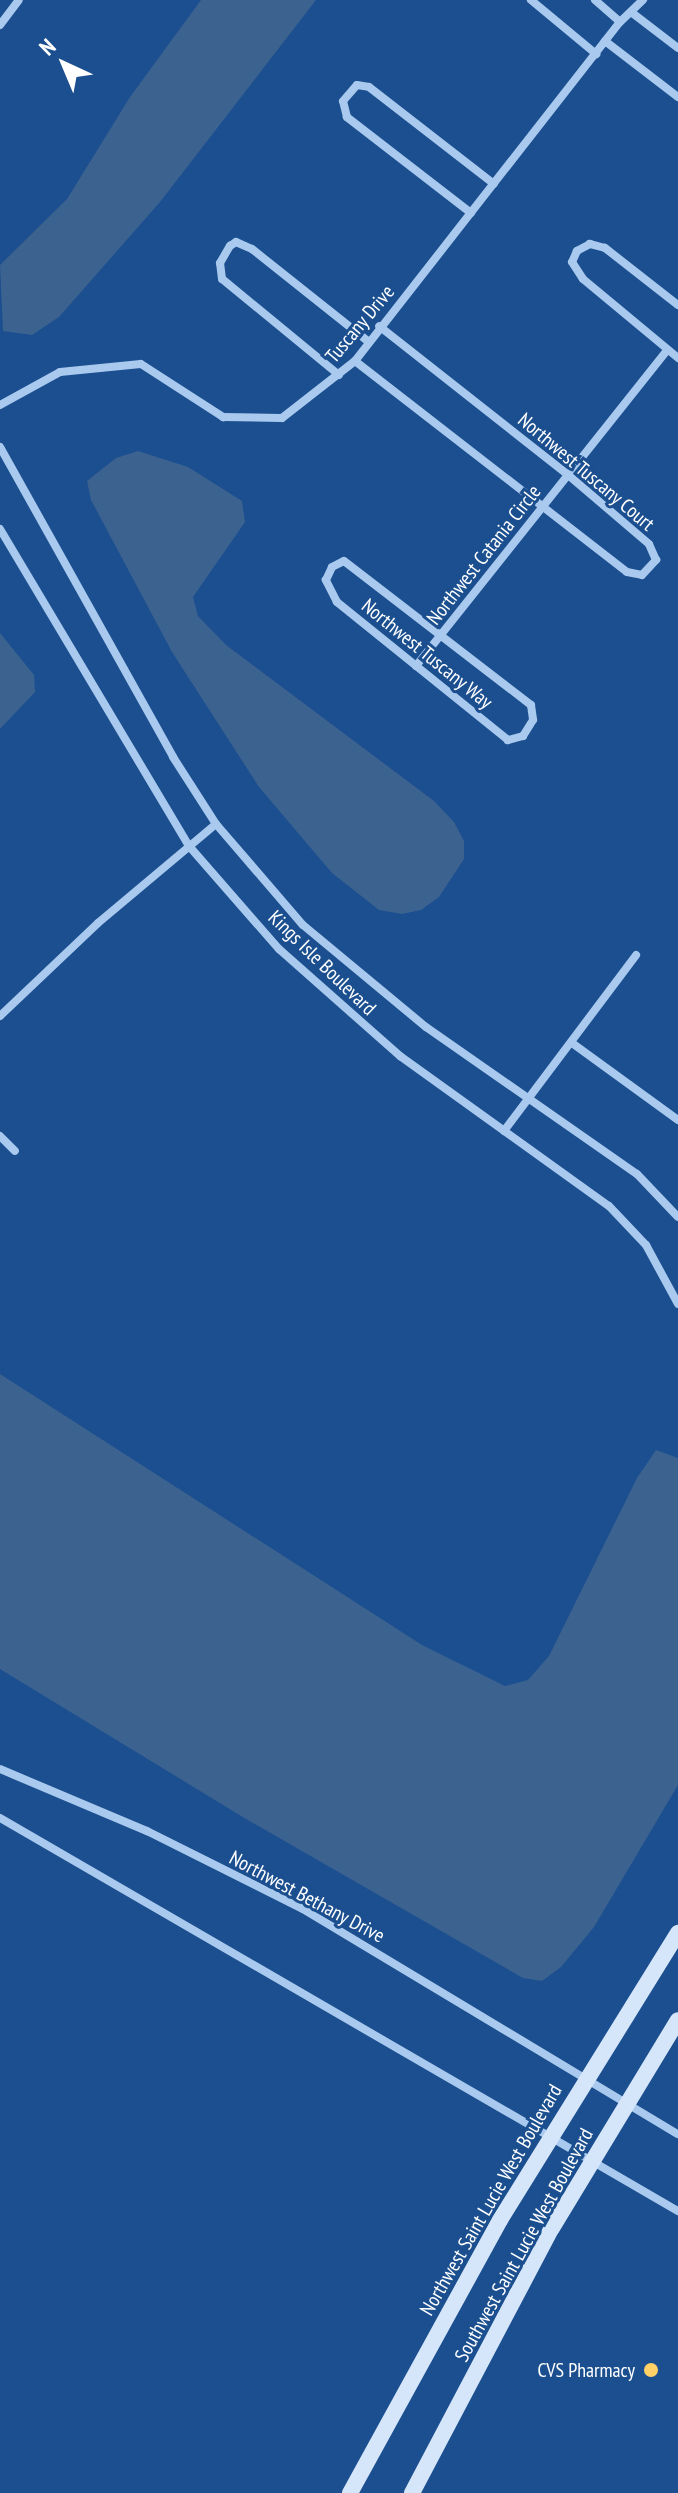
<!DOCTYPE html>
<html>
<head>
<meta charset="utf-8">
<style>
	body { margin:0 }
	#map { position:relative; width:678px; height:2493px; overflow:hidden; background:#1b4f8f; font-family:"PT Sans Narrow",sans-serif }
	div>[style] { position:absolute }
	.water>* { inset:0; background:#3c6290 }
	.street>* { height:8px; margin:-4px; padding:0 4px; transform-origin:4px; border-radius:4px; background:#a9c9ee }
	.secondary>* { height:16px; margin:-8px; padding:0 8px; transform-origin:8px; border-radius:8px; background:#d6e6fa }
	.dots>* { width:22px; height:22px; translate:-50% -50%; box-sizing:border-box; border:4px solid #1b4f8f; border-radius:50% }
	span { translate:-50% -50%; white-space:nowrap; text-align:center; line-height:1.15; -webkit-text-stroke:6px #1b4f8f; paint-order:stroke }
	.street-label { font-size:20px; color:#fff }
	.poi-label { font-size:20px; color:#fff }
	.right { translate:-100% -50%; text-align:right }
	.north { position:absolute; left:24px; top:24px; width:80px; height:80px; -webkit-text-stroke:6px #1b4f8f; paint-order:stroke; rotate:316deg; font-size:22px; font-weight:700; line-height:32px; text-align:center; color:#fff }
	.north::after { content:''; display:block; margin:auto; width:28px; height:36px; background:#fff; clip-path:polygon(50% 0,100% 100%,50% 72%,0 100%) }
</style>
</head>
<body>
<div id="map">
	<div class="water">
		<div style="clip-path:polygon(201px 0,316px 0,160px 202px,59px 317px,32px 335px,3px 331px,0 265px,67px 199px,130px 97px)"></div>
		<div style="clip-path:polygon(138px 451px,188px 467px,242px 501px,245px 522px,193px 597px,198px 616px,226px 645px,434px 801px,454px 822px,464px 841px,464px 859px,439px 897px,421px 910px,402px 914px,379px 910px,332px 873px,259px 787px,172px 652px,91px 500px,87px 481px,116px 458px)"></div>
		<div style="clip-path:polygon(0 633px,34px 675px,35px 692px,0 729px)"></div>
		<div style="clip-path:polygon(0 1374px,422px 1645px,505px 1686px,528px 1680px,549px 1656px,637px 1478px,656px 1450px,678px 1458px,678px 1785px,594px 1927px,561px 1967px,542px 1981px,523px 1978px,246px 1819px,0 1669px)"></div>
	</div>
	<div class="street">
		<div style="left:531px;top:0;width:85px;rotate:39.7deg"></div>
		<div style="left:595px;top:0;width:33px;rotate:41deg"></div>
		<div style="left:631px;top:12px;width:59px;rotate:37.5deg"></div>
		<div style="left:0;top:25px;width:31px;rotate:-53deg"></div>
		<div style="left:605px;top:41px;width:92px;rotate:37.5deg"></div>
		<div style="left:471px;top:213px;width:157px;rotate:-142.3deg"></div>
		<div style="left:347px;top:117px;width:16px;rotate:-104deg"></div>
		<div style="left:343px;top:101px;width:21px;rotate:-49deg"></div>
		<div style="left:357px;top:85px;width:12px;rotate:9deg"></div>
		<div style="left:369px;top:87px;width:158px;rotate:37.8deg"></div>
		<div style="left:678px;top:305px;width:93px;rotate:-142deg"></div>
		<div style="left:605px;top:248px;width:16px;rotate:-165deg"></div>
		<div style="left:590px;top:244px;width:15px;rotate:152deg"></div>
		<div style="left:577px;top:251px;width:12px;rotate:114deg"></div>
		<div style="left:572px;top:262px;width:20px;rotate:57deg"></div>
		<div style="left:583px;top:279px;width:124px;rotate:39.7deg"></div>
		<div style="left:355px;top:361px;width:344px;rotate:37.8deg"></div>
		<div style="left:627px;top:572px;width:15px;rotate:11deg"></div>
		<div style="left:642px;top:575px;width:21px;rotate:-47deg"></div>
		<div style="left:656px;top:560px;width:17px;rotate:-114deg"></div>
		<div style="left:649px;top:544px;width:108px;rotate:-139.5deg"></div>
		<div style="left:567px;top:474px;width:239px;rotate:-141.8deg"></div>
		<div style="left:339px;top:375px;width:151px;rotate:-140.6deg"></div>
		<div style="left:222px;top:279px;width:16px;rotate:-97deg"></div>
		<div style="left:220px;top:263px;width:20px;rotate:-60deg"></div>
		<div style="left:230px;top:246px;width:7px;rotate:-34deg"></div>
		<div style="left:236px;top:242px;width:17px;rotate:24deg"></div>
		<div style="left:252px;top:249px;width:149px;rotate:38.5deg"></div>
		<div style="left:0;top:405px;width:68px;rotate:-28.8deg"></div>
		<div style="left:60px;top:372px;width:81px;rotate:-5.6deg"></div>
		<div style="left:141px;top:364px;width:98px;rotate:32.9deg"></div>
		<div style="left:223px;top:417px;width:59px;rotate:1deg"></div>
		<div style="left:282px;top:418px;width:93px;rotate:-38deg"></div>
		<div style="left:355px;top:361px;width:430px;rotate:-52deg"></div>
		<div style="left:620px;top:22px;width:32px;rotate:-44deg"></div>
		<div style="left:0;top:447px;width:355px;rotate:60.8deg"></div>
		<div style="left:173px;top:757px;width:80px;rotate:57.3deg"></div>
		<div style="left:216px;top:824px;width:133px;rotate:49.3deg"></div>
		<div style="left:303px;top:925px;width:160px;rotate:39.7deg"></div>
		<div style="left:426px;top:1027px;width:257px;rotate:34.9deg"></div>
		<div style="left:637px;top:1174px;width:59px;rotate:46.4deg"></div>
		<div style="left:0;top:529px;width:369px;rotate:59.2deg"></div>
		<div style="left:189px;top:846px;width:137px;rotate:48.9deg"></div>
		<div style="left:279px;top:949px;width:162px;rotate:41.5deg"></div>
		<div style="left:400px;top:1056px;width:257px;rotate:35.7deg"></div>
		<div style="left:609px;top:1206px;width:54px;rotate:46.5deg"></div>
		<div style="left:646px;top:1245px;width:67px;rotate:61.5deg"></div>
		<div style="left:344px;top:561px;width:236px;rotate:37.6deg"></div>
		<div style="left:531px;top:705px;width:15px;rotate:82deg"></div>
		<div style="left:533px;top:720px;width:19px;rotate:122deg"></div>
		<div style="left:523px;top:736px;width:16px;rotate:165deg"></div>
		<div style="left:508px;top:740px;width:220px;rotate:-141.1deg"></div>
		<div style="left:337px;top:602px;width:25px;rotate:-117deg"></div>
		<div style="left:326px;top:580px;width:14px;rotate:-65deg"></div>
		<div style="left:332px;top:567px;width:13px;rotate:-27deg"></div>
		<div style="left:416px;top:666px;width:404px;rotate:-51.5deg"></div>
		<div style="left:0;top:1016px;width:135px;rotate:-43.5deg"></div>
		<div style="left:98px;top:923px;width:154px;rotate:-40deg"></div>
		<div style="left:572px;top:1043px;width:131px;rotate:36deg"></div>
		<div style="left:504px;top:1131px;width:220px;rotate:-53.1deg"></div>
		<div style="left:0;top:1136px;width:21px;rotate:45deg"></div>
		<div style="left:0;top:1769px;width:160px;rotate:22.9deg"></div>
		<div style="left:147px;top:1831px;width:174px;rotate:26.6deg"></div>
		<div style="left:303px;top:1909px;width:437px;rotate:31deg"></div>
		<div style="left:0;top:1818px;width:784px;rotate:30.1deg"></div>
	</div>
	<div class="secondary">
		<div style="left:350px;top:2493px;width:311px;rotate:-61.2deg"></div>
		<div style="left:500px;top:2220px;width:338px;rotate:-58.2deg"></div>
		<div style="left:412px;top:2493px;width:300px;rotate:-62.2deg"></div>
		<div style="left:552px;top:2228px;width:243px;rotate:-58.8deg"></div>
	</div>
	<div class="dots">
		<div style="left:651px;top:2370px;background:#ffd166"></div>
	</div>
	<div class="street-label">
		<span style="left:360px;top:324px;rotate:-50deg">Tuscany Drive</span>
		<span style="left:586px;top:472px;rotate:40deg">Northwest Tuscany Court</span>
		<span style="left:484px;top:555px;rotate:-52deg">Northwest Catania Circle</span>
		<span style="left:427px;top:654px;rotate:39deg">Northwest Tuscany Way</span>
		<span style="left:322px;top:963px;rotate:44deg">Kings Isle Boulevard</span>
		<span style="left:307px;top:1897px;rotate:28deg">Northwest Bethany Drive</span>
		<span style="left:491px;top:2200px;rotate:-60deg">Northwest Saint Lucie West Boulevard</span>
		<span style="left:524px;top:2245px;rotate:-61deg">Southwest Saint Lucie West Boulevard</span>
	</div>
	<div class="poi-label">
		<span class="right" style="left:635px;top:2370px">CVS Pharmacy</span>
	</div>
	<div class="north">N</div>
</div>
</body>
</html>
